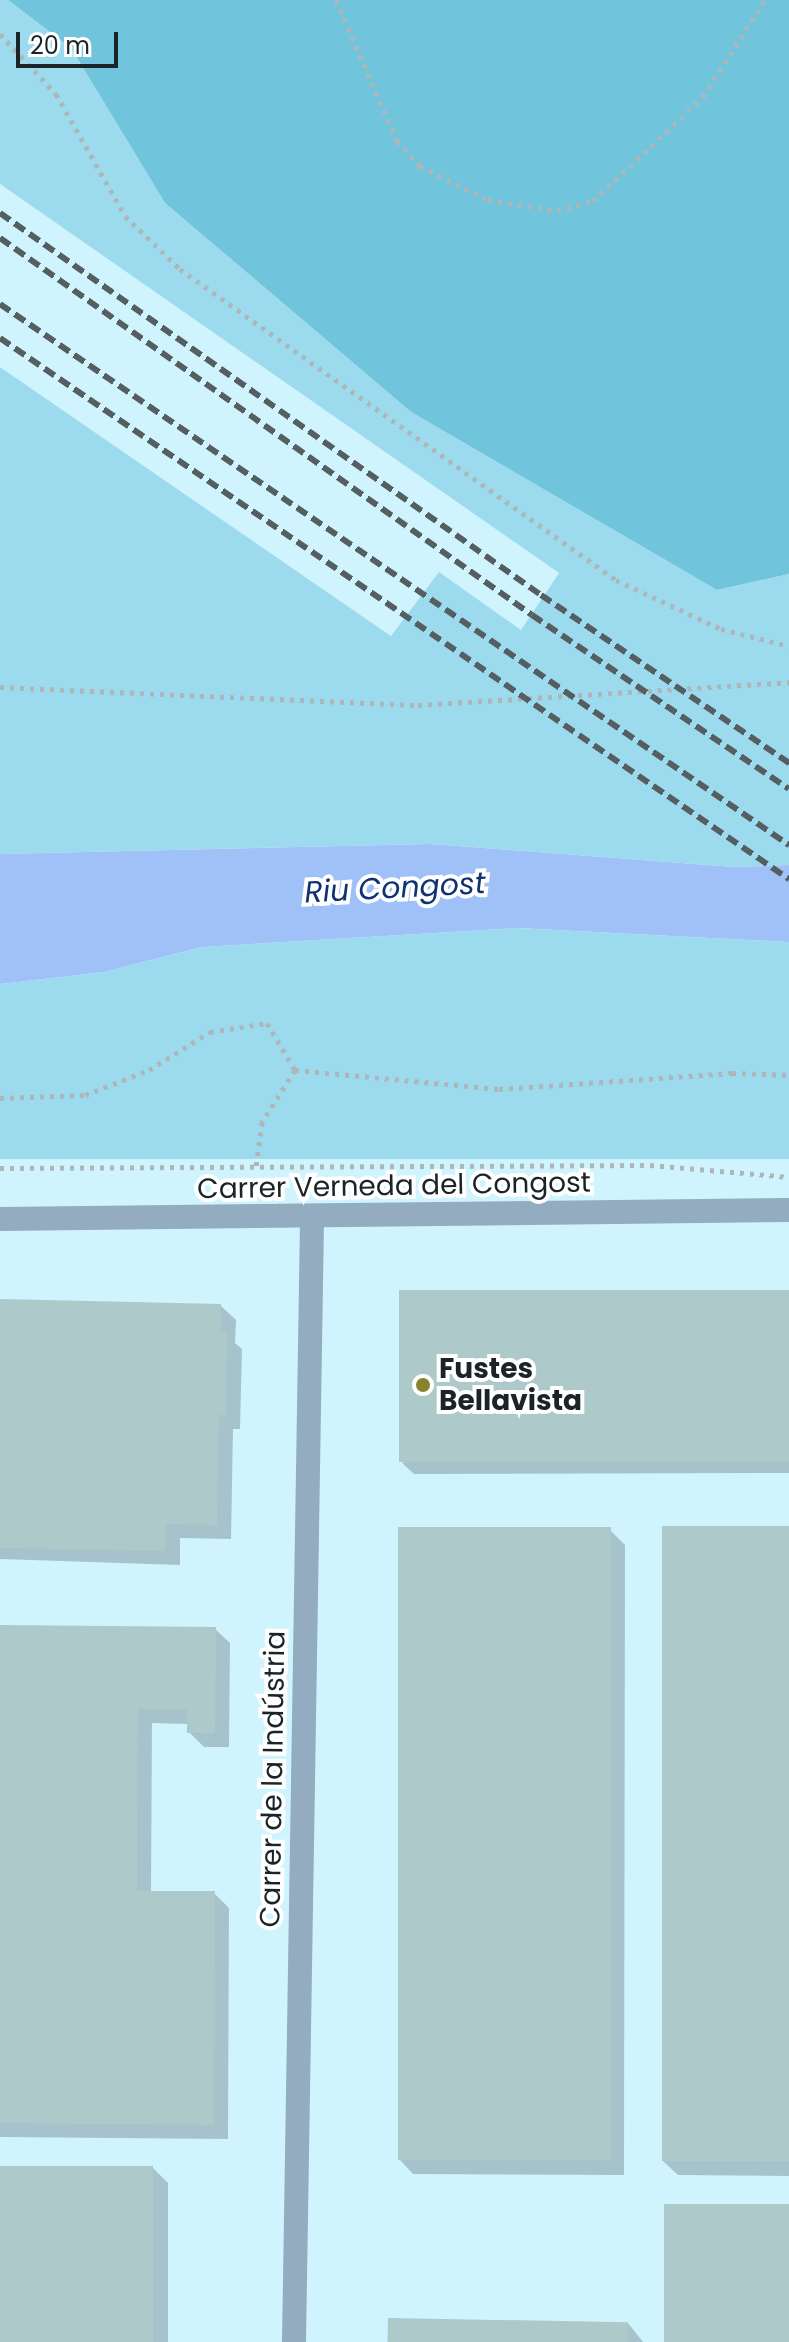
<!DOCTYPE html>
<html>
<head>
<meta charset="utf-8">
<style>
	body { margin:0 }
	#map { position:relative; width:789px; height:2342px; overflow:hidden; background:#f1fcff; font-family:Poppins,sans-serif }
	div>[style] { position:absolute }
	.built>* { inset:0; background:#d0f4fe; transform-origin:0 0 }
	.green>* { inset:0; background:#9cdbed }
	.forest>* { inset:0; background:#70c4db }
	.water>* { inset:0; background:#a0c0f8 }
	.shadow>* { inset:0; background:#0003 }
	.building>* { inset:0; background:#adc9c9; transform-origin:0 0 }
	.path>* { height:5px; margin-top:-2.5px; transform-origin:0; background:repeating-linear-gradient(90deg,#adb7ba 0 4px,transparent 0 10px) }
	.minor>* { height:24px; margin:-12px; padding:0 12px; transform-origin:12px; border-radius:12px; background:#93acbf }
	.rail>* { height:6px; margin-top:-3px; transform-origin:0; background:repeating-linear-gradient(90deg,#555f62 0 12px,transparent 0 18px) }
	.dots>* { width:22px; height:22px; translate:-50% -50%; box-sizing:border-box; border:4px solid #fff; border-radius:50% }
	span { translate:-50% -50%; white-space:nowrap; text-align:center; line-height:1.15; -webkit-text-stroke:8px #fff; paint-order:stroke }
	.street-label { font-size:28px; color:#1a2427 }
	.poi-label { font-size:28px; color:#1a2427; font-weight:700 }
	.left { translate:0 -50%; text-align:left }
	.water-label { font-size:30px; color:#103272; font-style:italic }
	.scale { position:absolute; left:16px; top:32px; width:102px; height:36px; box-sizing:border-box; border:4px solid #1a2427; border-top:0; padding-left:10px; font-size:24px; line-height:28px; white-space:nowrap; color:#1a2427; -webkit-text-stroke:6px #fff; paint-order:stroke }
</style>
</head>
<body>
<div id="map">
	<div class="built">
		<div style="clip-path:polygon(0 184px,559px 573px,521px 631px,391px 636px,0 367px)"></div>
		<div style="left:0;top:1159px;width:789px;height:1183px"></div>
	</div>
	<div class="green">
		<div style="clip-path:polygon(0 0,8px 0,71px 48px,165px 203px,411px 412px,717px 590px,789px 574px,789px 865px,734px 867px,431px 844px,0 854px,0 367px,391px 636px,439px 572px,521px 630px,559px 573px,0 184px)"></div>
		<div style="clip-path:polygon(517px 928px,789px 942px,789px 1159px,0 1159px,0 984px,104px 972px,202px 947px)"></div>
	</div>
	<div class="forest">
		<div style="clip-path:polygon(8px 0,789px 0,789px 574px,717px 590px,411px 412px,165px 203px,71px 48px)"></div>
	</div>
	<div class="water">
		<div style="clip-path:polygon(431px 844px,734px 867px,789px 865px,789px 942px,517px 928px,202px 947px,104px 972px,0 984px,0 854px)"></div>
	</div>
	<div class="shadow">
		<div style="clip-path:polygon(789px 1292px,789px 1473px,414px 1474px,402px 1463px)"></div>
		<div style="clip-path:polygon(0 1301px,221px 1306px,236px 1320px,235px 1343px,242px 1349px,240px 1429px,233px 1429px,231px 1539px,180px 1538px,180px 1565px,0 1559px)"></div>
		<div style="clip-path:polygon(789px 1528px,789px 2176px,678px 2175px,663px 2161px)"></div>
		<div style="clip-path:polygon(610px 1530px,625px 1545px,624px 2175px,413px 2174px,399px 2159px)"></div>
		<div style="clip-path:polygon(0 1627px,215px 1629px,230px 1643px,229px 1747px,204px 1747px,189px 1732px,189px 1724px,152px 1723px,151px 1893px,214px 1893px,229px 1908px,228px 2139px,0 2137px)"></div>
		<div style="clip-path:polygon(0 2168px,153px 2168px,168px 2183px,168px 2342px,0 2342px)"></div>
		<div style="clip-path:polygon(628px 2323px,643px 2342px,390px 2342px)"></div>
	</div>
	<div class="building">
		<div style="left:789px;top:1290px;width:172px;height:390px;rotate:90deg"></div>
		<div style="clip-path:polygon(0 1299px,221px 1304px,221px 1332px,227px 1332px,226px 1415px,219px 1415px,217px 1525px,166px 1524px,165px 1551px,0 1548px)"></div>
		<div style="left:662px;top:1526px;width:127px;height:635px"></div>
		<div style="left:398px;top:1527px;width:213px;height:633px"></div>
		<div style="clip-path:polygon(0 1625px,216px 1627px,215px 1733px,187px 1733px,187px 1710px,138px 1709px,137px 1891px,215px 1891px,214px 2125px,0 2123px)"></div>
		<div style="left:0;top:2166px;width:153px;height:176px"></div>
		<div style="left:664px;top:2204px;width:125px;height:138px"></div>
		<div style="left:388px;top:2318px;width:240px;height:24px;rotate:1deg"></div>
	</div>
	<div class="path">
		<div style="left:336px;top:0;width:154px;rotate:66.6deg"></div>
		<div style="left:397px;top:141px;width:34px;rotate:47deg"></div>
		<div style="left:420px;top:166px;width:76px;rotate:26.6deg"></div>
		<div style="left:488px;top:200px;width:70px;rotate:9.1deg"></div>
		<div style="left:557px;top:211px;width:37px;rotate:-16deg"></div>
		<div style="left:593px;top:201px;width:151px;rotate:-43.4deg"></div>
		<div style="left:703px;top:97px;width:115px;rotate:-57.4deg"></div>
		<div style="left:0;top:34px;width:82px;rotate:47deg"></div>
		<div style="left:56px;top:94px;width:140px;rotate:60.5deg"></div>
		<div style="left:125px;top:216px;width:76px;rotate:43.9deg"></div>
		<div style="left:180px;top:269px;width:536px;rotate:35.5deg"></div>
		<div style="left:616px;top:580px;width:116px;rotate:25deg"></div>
		<div style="left:721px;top:629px;width:70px;rotate:14deg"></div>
		<div style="left:0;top:687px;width:418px;rotate:2.5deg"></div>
		<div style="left:418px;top:705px;width:372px;rotate:-3.5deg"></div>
		<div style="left:295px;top:1070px;width:205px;rotate:5.3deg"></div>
		<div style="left:499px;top:1089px;width:234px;rotate:-3.9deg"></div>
		<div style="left:732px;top:1073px;width:57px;rotate:2deg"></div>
		<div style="left:0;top:1098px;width:85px;rotate:-2deg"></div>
		<div style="left:85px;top:1095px;width:69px;rotate:-21.3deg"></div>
		<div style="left:149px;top:1070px;width:72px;rotate:-31.9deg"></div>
		<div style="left:210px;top:1032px;width:58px;rotate:-9deg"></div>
		<div style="left:267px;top:1023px;width:55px;rotate:59.2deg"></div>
		<div style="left:295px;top:1070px;width:62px;rotate:122.4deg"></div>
		<div style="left:262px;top:1122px;width:45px;rotate:97.6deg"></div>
		<div style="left:0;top:1168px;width:650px;rotate:-0.26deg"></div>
		<div style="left:650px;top:1165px;width:140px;rotate:4.9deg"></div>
	</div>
	<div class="minor">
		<div style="left:0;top:1219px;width:789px;rotate:-0.65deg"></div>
		<div style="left:294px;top:2342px;width:1125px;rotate:-89.08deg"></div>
	</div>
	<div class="rail">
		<div style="left:0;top:213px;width:662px;rotate:35.23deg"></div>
		<div style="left:541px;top:595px;width:300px;rotate:34.1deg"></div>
		<div style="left:0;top:238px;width:652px;rotate:35.32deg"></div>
		<div style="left:532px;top:615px;width:310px;rotate:34.1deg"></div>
		<div style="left:0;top:304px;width:957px;rotate:34.44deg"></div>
		<div style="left:0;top:338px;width:957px;rotate:34.44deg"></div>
	</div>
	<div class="dots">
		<div style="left:423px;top:1385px;background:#85832b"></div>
	</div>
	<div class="street-label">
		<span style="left:394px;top:1186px;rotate:-1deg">Carrer Verneda del Congost</span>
		<span style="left:273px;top:1779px;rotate:-89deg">Carrer de la Indústria</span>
	</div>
	<div class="poi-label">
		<span class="left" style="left:439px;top:1385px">Fustes<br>Bellavista</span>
	</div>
	<div class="water-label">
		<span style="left:395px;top:888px;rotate:-3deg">Riu Congost</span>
	</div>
	<div class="scale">20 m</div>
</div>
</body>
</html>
